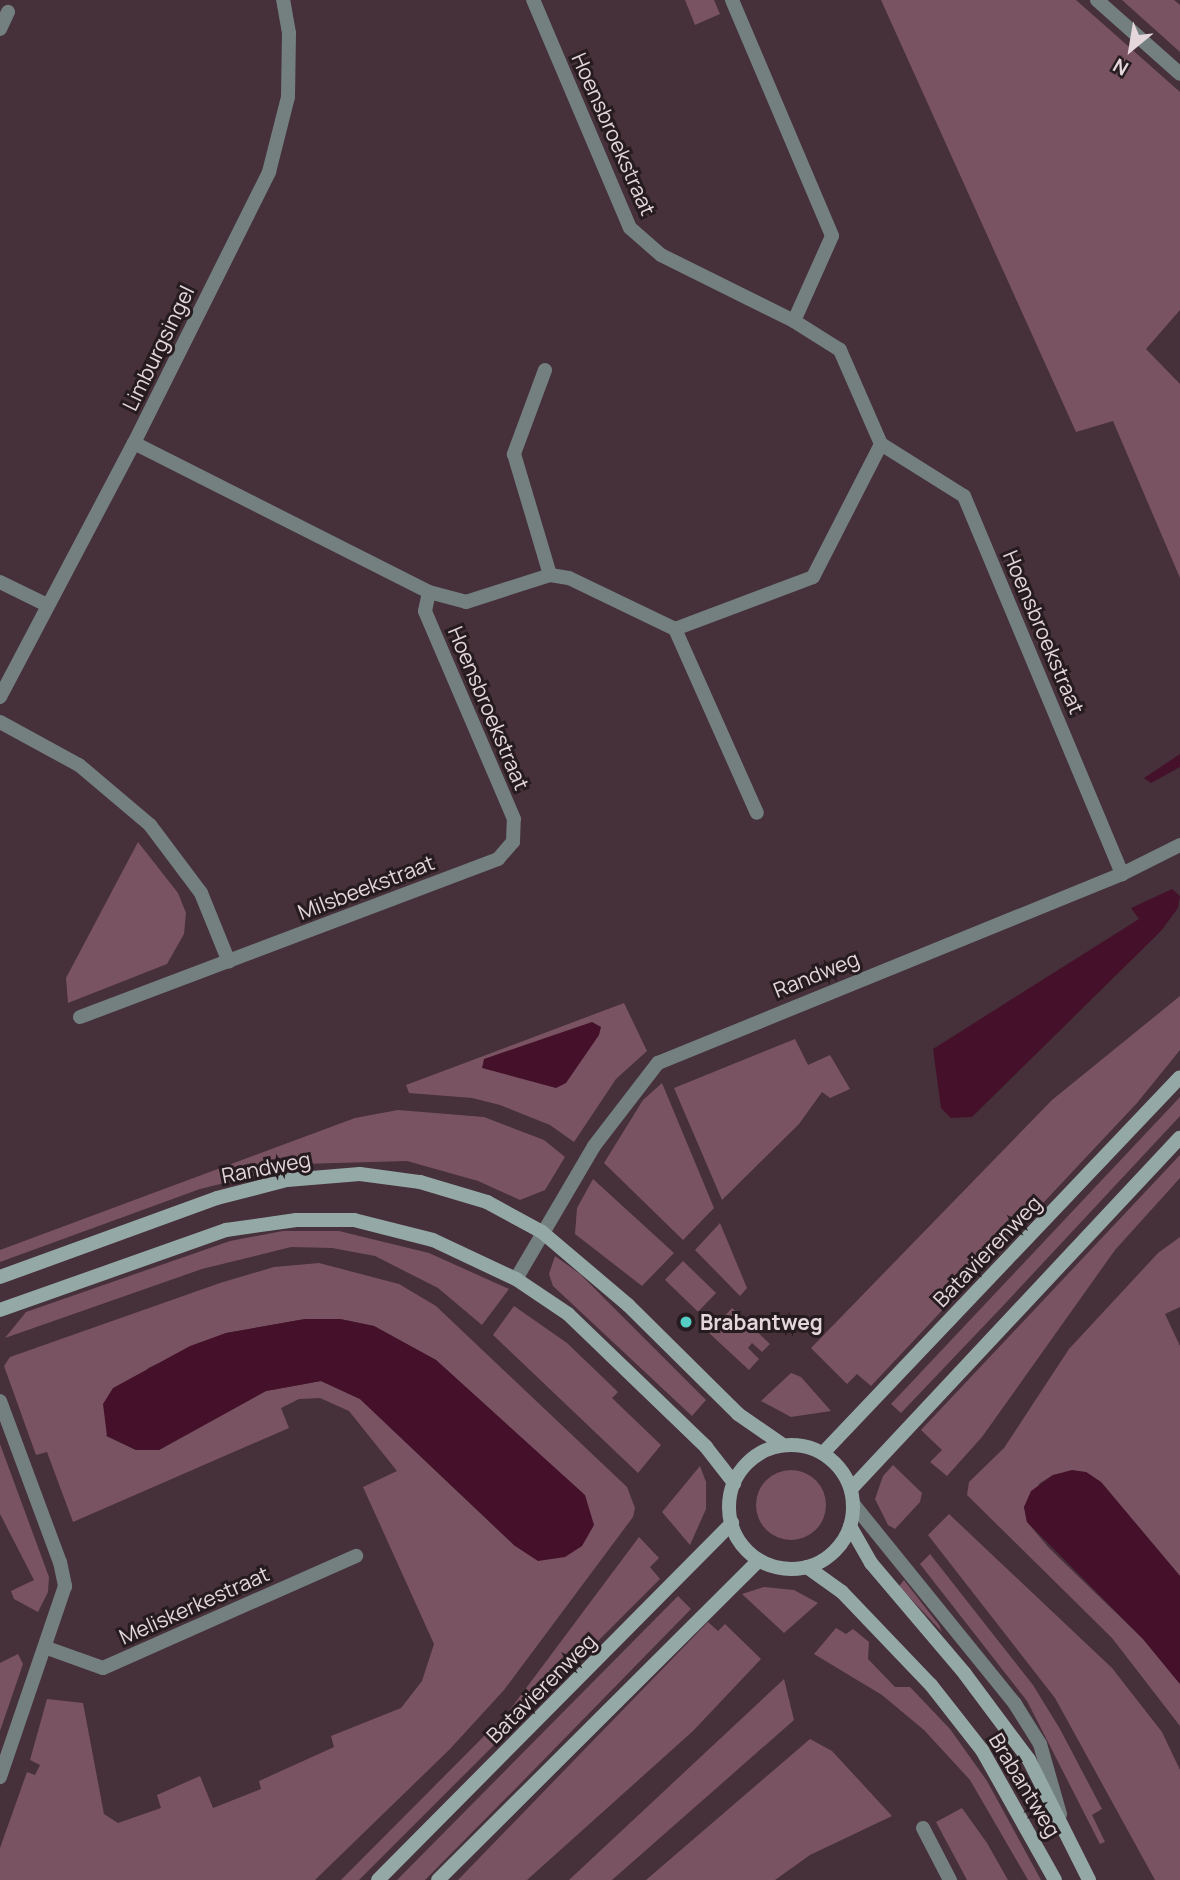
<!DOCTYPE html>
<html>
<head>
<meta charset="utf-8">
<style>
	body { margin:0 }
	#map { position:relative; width:1180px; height:1880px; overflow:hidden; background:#463039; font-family:Manrope,sans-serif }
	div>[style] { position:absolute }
	.green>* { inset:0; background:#795362; transform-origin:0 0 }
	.round { border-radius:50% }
	.water>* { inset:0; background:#45112a }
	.lane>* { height:14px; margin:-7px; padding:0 7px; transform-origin:7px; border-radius:7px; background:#73807f }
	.street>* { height:14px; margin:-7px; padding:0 7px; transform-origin:7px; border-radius:7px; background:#73807f }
	.secondary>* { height:14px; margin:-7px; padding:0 7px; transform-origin:7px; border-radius:7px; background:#94a9a6 }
	.secondary>.ring { margin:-7px; padding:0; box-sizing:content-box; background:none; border:14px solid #94a9a6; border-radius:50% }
	.dots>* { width:19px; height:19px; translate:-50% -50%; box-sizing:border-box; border:4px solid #261c1f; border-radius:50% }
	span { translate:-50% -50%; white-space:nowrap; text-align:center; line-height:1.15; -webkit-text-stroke:6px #261c1f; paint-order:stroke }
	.street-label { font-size:21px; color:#e4d6db }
	.poi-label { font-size:21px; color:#e4d6db; font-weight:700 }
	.left { translate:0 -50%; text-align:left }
	.north { position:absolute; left:1096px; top:14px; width:70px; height:70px; -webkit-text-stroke:5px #261c1f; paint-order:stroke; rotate:210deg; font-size:19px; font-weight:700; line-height:28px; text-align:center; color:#e4d6db }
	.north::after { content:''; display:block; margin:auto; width:24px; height:32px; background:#e4d6db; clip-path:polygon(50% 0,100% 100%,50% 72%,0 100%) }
</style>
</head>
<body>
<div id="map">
	<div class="green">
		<div style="clip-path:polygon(685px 0,714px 0,720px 14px,695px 25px)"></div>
		<div style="clip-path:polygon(881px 0,1076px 0,1180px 92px,1180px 310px,1146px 349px,1180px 384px,1180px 578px,1113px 421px,1076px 432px)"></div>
		<div style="clip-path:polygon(1122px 0,1174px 0,1180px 5px,1180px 52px)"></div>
		<div style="clip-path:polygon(138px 842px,178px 893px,186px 913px,184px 934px,167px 964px,68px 1003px,66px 978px)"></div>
		<div style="clip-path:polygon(1180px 996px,1180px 1050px,1137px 1103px,871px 1386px,857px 1374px,847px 1384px,811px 1348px,1052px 1100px)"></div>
		<div style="clip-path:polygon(624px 1003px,647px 1051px,616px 1079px,574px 1142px,550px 1125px,500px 1105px,472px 1098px,409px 1093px,406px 1085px)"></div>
		<div style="clip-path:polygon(795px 1039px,808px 1065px,830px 1055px,850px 1089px,830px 1098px,822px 1092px,799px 1124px,722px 1200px,674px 1088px)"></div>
		<div style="clip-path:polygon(662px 1083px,714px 1208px,683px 1240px,604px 1163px,643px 1100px)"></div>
		<div style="clip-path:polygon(1180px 1097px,1180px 1116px,1000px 1309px,901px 1413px,891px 1404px)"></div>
		<div style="clip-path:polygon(398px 1110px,484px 1117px,544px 1140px,565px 1157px,545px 1190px,520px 1200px,478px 1181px,407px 1161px,301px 1164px,200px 1189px,0 1262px,0 1250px,355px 1118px)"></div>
		<div style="clip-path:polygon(1180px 1155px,1180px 1178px,1115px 1250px,982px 1437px,947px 1476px,930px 1462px,942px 1450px,921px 1430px)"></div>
		<div style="clip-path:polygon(593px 1179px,674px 1253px,642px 1286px,575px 1234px,577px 1208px)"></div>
		<div style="clip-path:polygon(720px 1223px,747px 1288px,740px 1296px,695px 1250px)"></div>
		<div style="clip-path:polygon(283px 1231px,339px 1231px,429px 1253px,509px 1289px,482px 1325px,438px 1288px,375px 1256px,332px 1248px,291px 1247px,202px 1269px,5px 1338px,26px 1312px,230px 1241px)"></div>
		<div style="clip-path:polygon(1180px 1237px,1180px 1307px,1165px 1314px,1180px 1346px,1180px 1576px,1101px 1482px,1086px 1472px,1053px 1475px,1040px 1483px,1024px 1507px,1027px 1522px,1049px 1548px,1143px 1639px,1180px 1684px,1180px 1726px,1112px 1638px,967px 1495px,969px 1482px,1004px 1448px,1069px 1349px,1158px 1253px)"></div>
		<div style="clip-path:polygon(555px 1256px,580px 1274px,706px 1400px,692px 1416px,553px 1286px,549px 1274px)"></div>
		<div style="left:683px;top:1261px;width:46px;height:26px;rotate:44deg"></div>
		<div style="clip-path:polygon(evenodd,319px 1263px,399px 1284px,436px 1306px,627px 1487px,635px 1508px,633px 1517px,504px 1690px,450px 1749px,315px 1880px,0 1880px,0 1848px,27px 1772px,35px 1775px,40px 1765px,30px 1760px,47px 1699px,83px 1703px,104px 1814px,118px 1823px,161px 1808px,157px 1795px,200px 1776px,213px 1808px,261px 1789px,259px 1781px,334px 1747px,331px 1736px,401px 1708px,422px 1681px,434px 1644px,363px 1487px,397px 1471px,349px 1411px,320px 1398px,299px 1399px,281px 1408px,289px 1428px,73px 1522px,47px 1452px,36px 1455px,4px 1366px,10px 1357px,220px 1283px,274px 1267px,319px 1263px,305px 1319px,340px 1319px,374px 1326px,436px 1360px,584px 1495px,515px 1546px,360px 1399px,321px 1381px,266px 1391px,159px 1450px,136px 1450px,106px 1436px,148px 1368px,226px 1333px,305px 1319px)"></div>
		<div style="clip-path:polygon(514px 1306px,567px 1343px,618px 1392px,612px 1398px,661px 1445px,638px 1473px,493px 1335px)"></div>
		<div style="clip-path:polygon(732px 1308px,770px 1344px,762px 1352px,752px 1343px,748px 1348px,759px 1359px,749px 1370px,709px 1333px)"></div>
		<div style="clip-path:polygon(791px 1373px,801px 1377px,831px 1411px,791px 1417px,761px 1401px)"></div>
		<div style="clip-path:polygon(0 1444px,49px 1577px,48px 1592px,38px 1612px,14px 1599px,11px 1591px,34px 1580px,0 1514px)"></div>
		<div style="clip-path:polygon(893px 1465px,922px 1493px,920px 1502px,895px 1529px,888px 1525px,875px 1499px,883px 1476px)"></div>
		<div style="clip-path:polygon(700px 1466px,706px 1482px,706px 1509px,690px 1545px,662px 1512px)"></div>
		<div class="round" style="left:756px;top:1470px;width:70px;height:70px"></div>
		<div style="clip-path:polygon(949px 1514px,1112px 1668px,1162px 1732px,1180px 1770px,1180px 1880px,1155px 1880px,1055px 1698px,928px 1535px)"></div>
		<div style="clip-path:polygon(639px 1537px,659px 1558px,650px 1567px,660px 1579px,359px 1880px,341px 1880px,509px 1711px)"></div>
		<div style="clip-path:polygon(930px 1554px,1033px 1685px,1060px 1729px,1102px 1809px,1092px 1815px,1105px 1842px,1100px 1844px,1027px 1701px,920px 1564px)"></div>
		<div style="clip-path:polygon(904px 1580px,939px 1625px,942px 1632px,899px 1586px)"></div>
		<div style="clip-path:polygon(764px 1587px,794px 1590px,818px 1603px,784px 1633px,742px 1594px)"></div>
		<div style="clip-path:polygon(678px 1596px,691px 1609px,521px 1783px,425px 1880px,397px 1880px)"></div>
		<div style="clip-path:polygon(708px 1622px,718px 1631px,725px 1624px,761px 1659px,693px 1731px,527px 1880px,458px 1880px)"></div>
		<div style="clip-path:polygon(836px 1628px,846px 1634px,853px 1629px,869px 1642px,868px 1659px,895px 1687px,910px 1687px,950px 1729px,987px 1781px,1041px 1880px,1028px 1880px,970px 1780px,924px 1730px,882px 1695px,814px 1654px)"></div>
		<div style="clip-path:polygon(18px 1654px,23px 1664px,0 1731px,0 1663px)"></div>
		<div style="clip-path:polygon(784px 1679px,794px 1720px,612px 1880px,569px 1880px)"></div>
		<div style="clip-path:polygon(810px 1739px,832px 1751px,892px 1816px,810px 1855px,775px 1880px,646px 1880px)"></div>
		<div style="clip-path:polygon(962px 1808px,987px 1843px,1008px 1880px,967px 1880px,936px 1822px)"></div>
	</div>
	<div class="water">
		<div style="clip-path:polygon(1180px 754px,1180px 767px,1151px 783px,1144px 778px)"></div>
		<div style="clip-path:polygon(1172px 889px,1180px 896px,1178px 908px,1161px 931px,972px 1117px,951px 1118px,941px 1108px,933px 1049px,1139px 919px,1131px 908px)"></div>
		<div style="clip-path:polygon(592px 1022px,601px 1027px,599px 1035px,566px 1083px,556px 1088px,482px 1068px,484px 1059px)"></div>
		<div style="clip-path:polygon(305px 1319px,340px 1319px,374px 1326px,436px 1360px,585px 1495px,594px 1525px,582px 1546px,565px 1557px,538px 1561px,515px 1546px,360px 1399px,321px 1381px,266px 1391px,159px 1450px,136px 1450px,107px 1436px,103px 1404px,113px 1388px,190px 1346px,226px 1333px)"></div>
		<div style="clip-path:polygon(1072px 1470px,1086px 1472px,1101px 1482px,1180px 1576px,1180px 1684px,1143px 1639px,1027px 1522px,1024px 1507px,1031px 1491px,1053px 1475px)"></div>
	</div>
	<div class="lane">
		<div style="left:854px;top:1505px;width:256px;rotate:51deg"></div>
		<div style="left:1015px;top:1704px;width:47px;rotate:58deg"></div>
		<div style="left:1040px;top:1744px;width:73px;rotate:74.1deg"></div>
	</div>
	<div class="street">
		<div style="left:732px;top:0;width:256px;rotate:67deg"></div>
		<div style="left:832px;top:236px;width:93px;rotate:114.1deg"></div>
		<div style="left:1097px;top:0;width:111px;rotate:41.7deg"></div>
		<div style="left:0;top:29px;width:19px;rotate:-65deg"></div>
		<div style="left:545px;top:370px;width:90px;rotate:110.3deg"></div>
		<div style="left:514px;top:454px;width:126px;rotate:73.4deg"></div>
		<div style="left:134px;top:443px;width:330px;rotate:26.8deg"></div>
		<div style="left:429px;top:592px;width:38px;rotate:15deg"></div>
		<div style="left:466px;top:602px;width:88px;rotate:-17.8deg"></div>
		<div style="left:550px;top:575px;width:19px;rotate:9deg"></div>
		<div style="left:569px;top:578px;width:118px;rotate:25.7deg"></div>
		<div style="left:675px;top:629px;width:147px;rotate:-20.6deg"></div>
		<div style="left:813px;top:577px;width:149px;rotate:-62.9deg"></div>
		<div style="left:881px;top:444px;width:103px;rotate:-113.6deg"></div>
		<div style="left:840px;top:350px;width:54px;rotate:-147.8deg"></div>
		<div style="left:794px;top:321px;width:148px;rotate:-153.6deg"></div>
		<div style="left:661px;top:255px;width:41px;rotate:-138.9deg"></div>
		<div style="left:630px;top:228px;width:248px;rotate:-113deg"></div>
		<div style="left:881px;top:444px;width:98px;rotate:32.1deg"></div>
		<div style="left:964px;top:496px;width:410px;rotate:67.3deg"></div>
		<div style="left:0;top:582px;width:52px;rotate:26.1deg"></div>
		<div style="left:675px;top:629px;width:201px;rotate:66deg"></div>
		<div style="left:0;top:697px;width:287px;rotate:-62.2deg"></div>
		<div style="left:134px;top:443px;width:303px;rotate:-63.5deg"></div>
		<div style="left:269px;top:172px;width:77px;rotate:-75.8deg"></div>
		<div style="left:288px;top:97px;width:64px;rotate:-89.1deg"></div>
		<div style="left:289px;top:33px;width:34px;rotate:-100deg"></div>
		<div style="left:0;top:722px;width:90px;rotate:28.6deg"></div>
		<div style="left:79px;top:765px;width:93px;rotate:40.2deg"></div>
		<div style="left:150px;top:825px;width:85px;rotate:53.1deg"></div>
		<div style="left:201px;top:893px;width:74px;rotate:67.9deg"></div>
		<div style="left:80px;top:1017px;width:447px;rotate:-20.7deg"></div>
		<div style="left:498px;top:859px;width:23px;rotate:-49deg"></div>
		<div style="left:513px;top:842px;width:23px;rotate:-88deg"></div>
		<div style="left:514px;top:819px;width:226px;rotate:-113.2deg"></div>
		<div style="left:425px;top:611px;width:19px;rotate:-78deg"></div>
		<div style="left:516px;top:1279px;width:154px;rotate:-59.6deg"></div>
		<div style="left:594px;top:1146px;width:105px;rotate:-52.4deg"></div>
		<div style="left:658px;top:1063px;width:501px;rotate:-22.16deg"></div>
		<div style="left:1122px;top:874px;width:65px;rotate:-26.6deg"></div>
		<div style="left:0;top:1401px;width:172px;rotate:69.6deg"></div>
		<div style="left:60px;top:1562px;width:25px;rotate:78deg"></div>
		<div style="left:65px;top:1586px;width:202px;rotate:108.8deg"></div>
		<div style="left:47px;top:1648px;width:59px;rotate:19.7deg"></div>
		<div style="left:103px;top:1668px;width:277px;rotate:-23.9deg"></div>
		<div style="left:923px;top:1828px;width:59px;rotate:62.6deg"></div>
	</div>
	<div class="secondary">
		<div style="left:0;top:1277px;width:231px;rotate:-20deg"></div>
		<div style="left:217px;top:1198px;width:72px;rotate:-14.4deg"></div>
		<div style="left:287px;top:1180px;width:73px;rotate:-4.7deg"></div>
		<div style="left:360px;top:1174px;width:61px;rotate:7.6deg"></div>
		<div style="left:420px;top:1182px;width:70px;rotate:16.6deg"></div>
		<div style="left:487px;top:1202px;width:63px;rotate:28.6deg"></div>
		<div style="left:542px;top:1232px;width:113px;rotate:40.3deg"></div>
		<div style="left:628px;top:1305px;width:155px;rotate:44.7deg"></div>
		<div style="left:738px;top:1414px;width:55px;rotate:34.6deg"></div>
		<div style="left:0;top:1310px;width:240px;rotate:-19.5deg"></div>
		<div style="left:226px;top:1230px;width:71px;rotate:-8.1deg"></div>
		<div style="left:296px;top:1220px;width:58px"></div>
		<div style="left:354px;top:1220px;width:81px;rotate:14.2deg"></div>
		<div style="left:433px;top:1240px;width:92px;rotate:25.2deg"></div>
		<div style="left:516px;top:1279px;width:63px;rotate:33.9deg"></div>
		<div style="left:568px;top:1314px;width:192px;rotate:43.9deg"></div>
		<div style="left:706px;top:1447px;width:46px;rotate:52.1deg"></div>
		<div class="ring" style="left:729px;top:1445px;width:110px;height:110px"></div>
		<div style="left:823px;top:1453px;width:518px;rotate:-46.48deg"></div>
		<div style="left:851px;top:1489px;width:481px;rotate:-46.9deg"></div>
		<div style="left:850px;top:1526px;width:43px;rotate:60.4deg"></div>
		<div style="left:871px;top:1563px;width:145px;rotate:49.7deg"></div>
		<div style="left:965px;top:1674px;width:107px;rotate:53.3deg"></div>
		<div style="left:1029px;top:1760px;width:134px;rotate:63.4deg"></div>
		<div style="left:807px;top:1567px;width:43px;rotate:35.5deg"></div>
		<div style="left:842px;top:1592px;width:129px;rotate:46.3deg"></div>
		<div style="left:931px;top:1685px;width:83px;rotate:51.9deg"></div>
		<div style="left:982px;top:1750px;width:149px;rotate:60.7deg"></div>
		<div style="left:378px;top:1880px;width:503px;rotate:-45.24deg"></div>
		<div style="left:438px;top:1880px;width:453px;rotate:-44.9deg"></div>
	</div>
	<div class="dots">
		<div style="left:686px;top:1322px;background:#55cec5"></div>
	</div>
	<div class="street-label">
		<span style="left:614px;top:134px;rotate:66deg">Hoensbroekstraat</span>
		<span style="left:158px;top:348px;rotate:-64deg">Limburgsingel</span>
		<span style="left:1044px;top:632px;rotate:67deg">Hoensbroekstraat</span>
		<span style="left:489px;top:708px;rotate:67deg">Hoensbroekstraat</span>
		<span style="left:366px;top:887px;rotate:-21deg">Milsbeekstraat</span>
		<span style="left:816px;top:974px;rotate:-22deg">Randweg</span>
		<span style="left:266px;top:1167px;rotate:-11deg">Randweg</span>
		<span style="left:987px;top:1251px;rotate:-46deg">Batavierenweg</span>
		<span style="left:194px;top:1605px;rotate:-24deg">Meliskerkestraat</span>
		<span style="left:541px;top:1688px;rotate:-45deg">Batavierenweg</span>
		<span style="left:1025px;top:1785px;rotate:59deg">Brabantweg</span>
	</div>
	<div class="poi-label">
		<span class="left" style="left:700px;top:1322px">Brabantweg</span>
	</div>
	<div class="north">N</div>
</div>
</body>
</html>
